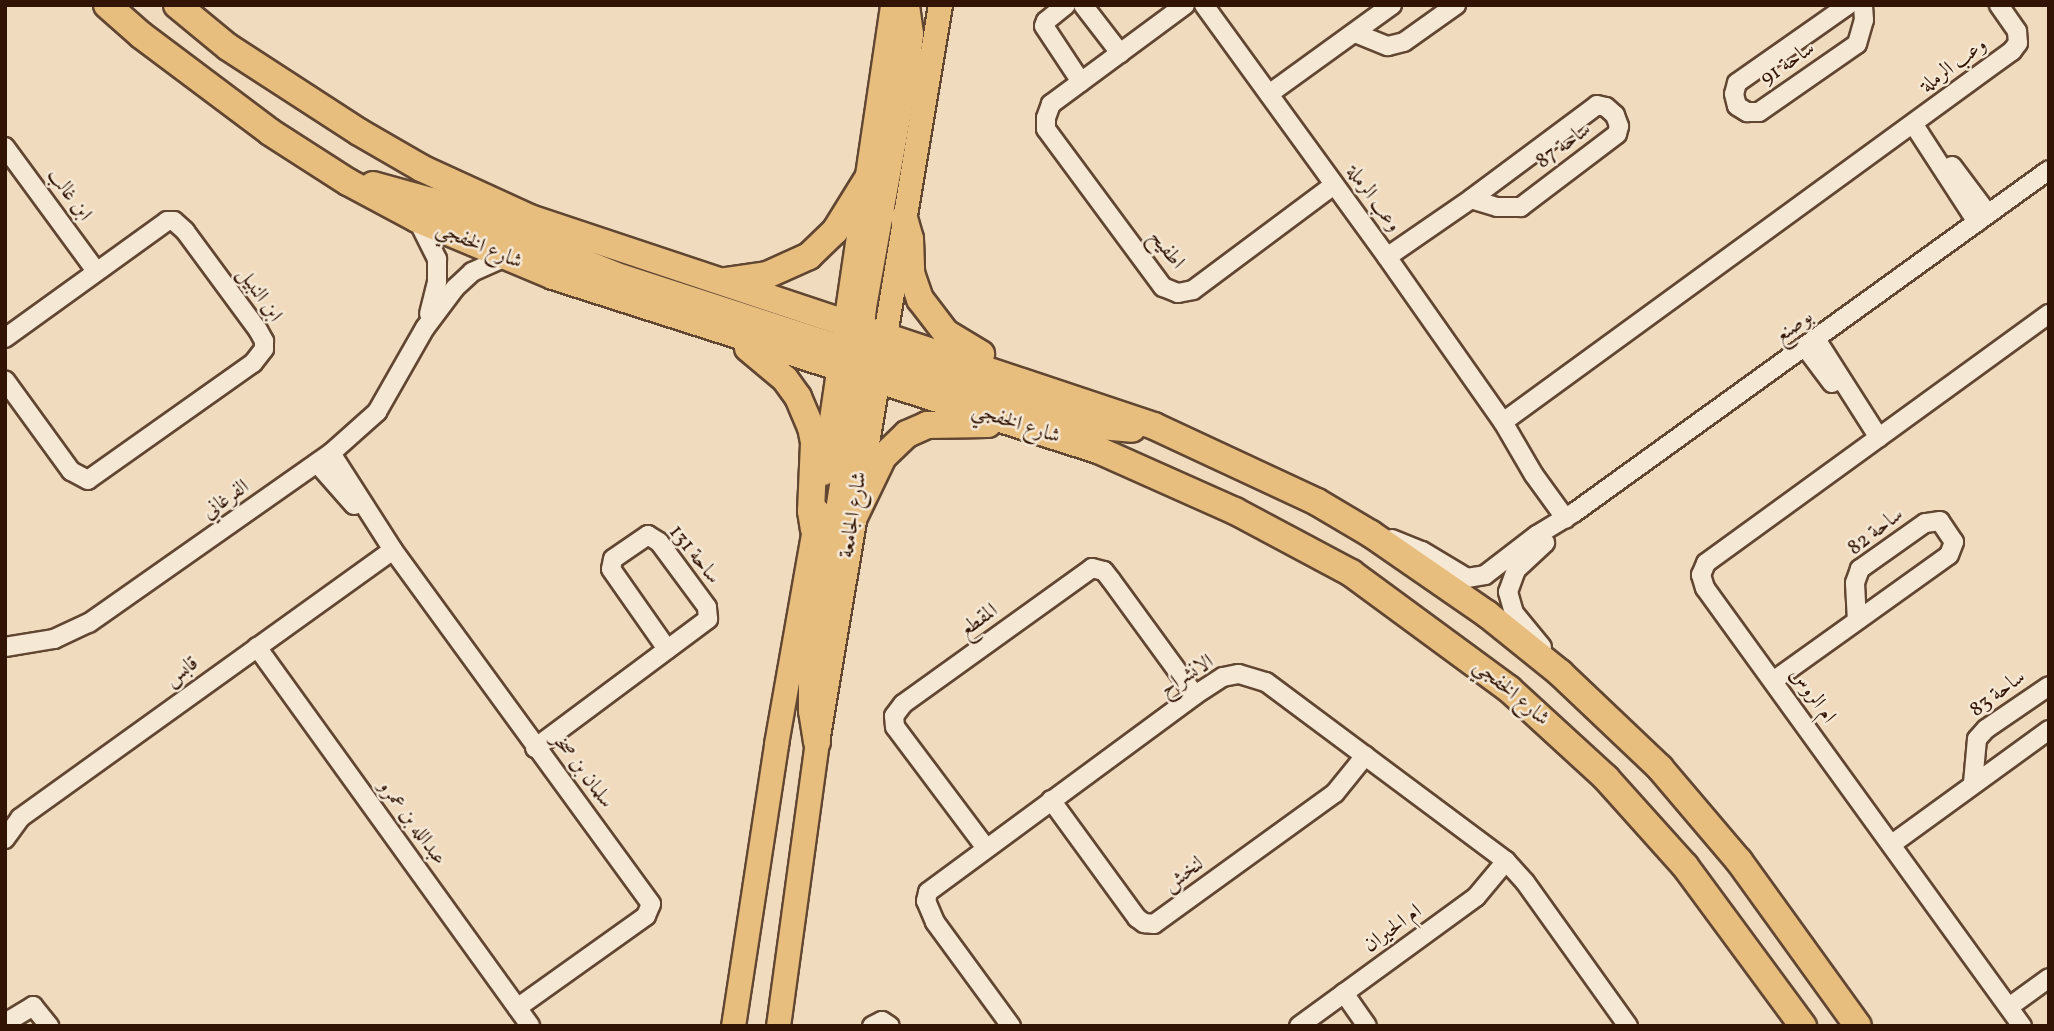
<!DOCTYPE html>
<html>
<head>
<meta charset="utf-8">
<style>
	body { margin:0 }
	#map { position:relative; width:2054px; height:1031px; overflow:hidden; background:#f0dbbe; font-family:Vollkorn,Amiri,serif }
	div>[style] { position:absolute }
	.roads { filter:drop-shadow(2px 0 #614632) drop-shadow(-2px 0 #614632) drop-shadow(0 2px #614632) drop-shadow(0 -2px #614632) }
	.minor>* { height:18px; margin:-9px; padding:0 9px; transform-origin:9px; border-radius:9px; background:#f5e8d5 }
	.major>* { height:23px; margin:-11.5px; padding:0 11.5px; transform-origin:11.5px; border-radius:11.5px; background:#e8be7f }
	.highway>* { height:26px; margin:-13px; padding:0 13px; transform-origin:13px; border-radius:13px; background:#e8be7f }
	span { translate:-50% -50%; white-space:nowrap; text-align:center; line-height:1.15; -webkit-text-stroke:5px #f5e8d5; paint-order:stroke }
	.street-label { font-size:21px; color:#311403 }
	.frame { position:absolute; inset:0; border:7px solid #311403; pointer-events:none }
</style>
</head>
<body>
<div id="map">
	<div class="roads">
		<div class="minor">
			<div style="left:1066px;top:5px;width:26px;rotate:141deg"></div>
			<div style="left:1046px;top:21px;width:5px;rotate:112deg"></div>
			<div style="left:1044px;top:26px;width:67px;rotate:56.5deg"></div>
			<div style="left:1083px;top:5px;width:61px;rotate:52.4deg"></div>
			<div style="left:1185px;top:5px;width:167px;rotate:143.5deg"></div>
			<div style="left:1051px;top:104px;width:15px;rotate:110deg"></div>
			<div style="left:1046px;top:118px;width:11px;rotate:90deg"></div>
			<div style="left:1046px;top:129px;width:197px;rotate:53.5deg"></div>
			<div style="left:1163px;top:287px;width:16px;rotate:22deg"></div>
			<div style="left:1178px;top:293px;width:15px;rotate:-11deg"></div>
			<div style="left:1193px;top:290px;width:176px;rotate:-36.7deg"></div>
			<div style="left:1204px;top:5px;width:311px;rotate:54deg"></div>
			<div style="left:1387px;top:257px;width:202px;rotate:54.9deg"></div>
			<div style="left:1503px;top:422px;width:61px;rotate:59.7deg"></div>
			<div style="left:1534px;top:475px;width:54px;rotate:54deg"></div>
			<div style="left:1848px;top:5px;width:136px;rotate:144.9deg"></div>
			<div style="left:1737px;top:83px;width:11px;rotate:105deg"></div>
			<div style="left:1734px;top:94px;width:12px;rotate:76deg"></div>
			<div style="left:1737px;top:106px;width:12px;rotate:31deg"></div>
			<div style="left:1747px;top:112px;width:12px"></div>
			<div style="left:1759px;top:112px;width:119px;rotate:-34.8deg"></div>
			<div style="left:1857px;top:44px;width:25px;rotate:-74deg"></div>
			<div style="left:1864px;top:20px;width:15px;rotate:-94deg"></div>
			<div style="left:1355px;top:33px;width:35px;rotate:22deg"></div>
			<div style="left:1388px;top:46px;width:16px;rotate:-14deg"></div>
			<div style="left:1404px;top:42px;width:64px;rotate:-35.4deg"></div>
			<div style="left:1269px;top:94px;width:152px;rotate:-35.9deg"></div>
			<div style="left:1914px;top:125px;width:116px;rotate:57deg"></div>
			<div style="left:5px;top:147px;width:154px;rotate:53.7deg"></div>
			<div style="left:1952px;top:166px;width:60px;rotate:53.1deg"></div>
			<div style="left:417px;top:219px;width:45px;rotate:63.4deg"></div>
			<div style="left:437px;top:259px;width:23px;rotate:90deg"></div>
			<div style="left:437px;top:282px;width:33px;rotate:104deg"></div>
			<div style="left:1387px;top:257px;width:102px;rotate:-34.6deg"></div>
			<div style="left:1471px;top:199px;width:157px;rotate:-36.7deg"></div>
			<div style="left:1597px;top:105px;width:9px;rotate:13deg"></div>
			<div style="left:1606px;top:107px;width:12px;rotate:42deg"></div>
			<div style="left:1615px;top:115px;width:12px;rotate:70deg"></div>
			<div style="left:1619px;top:126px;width:8px;rotate:104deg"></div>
			<div style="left:1617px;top:134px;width:121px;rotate:142.8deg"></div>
			<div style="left:1521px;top:207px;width:24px;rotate:180deg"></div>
			<div style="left:1497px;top:207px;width:27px;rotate:-163deg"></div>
			<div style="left:5px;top:338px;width:200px;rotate:-35.8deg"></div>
			<div style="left:167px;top:221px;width:7px"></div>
			<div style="left:174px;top:221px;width:15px;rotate:42deg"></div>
			<div style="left:185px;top:231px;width:123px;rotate:53.6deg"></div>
			<div style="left:258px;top:330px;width:13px;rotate:61deg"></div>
			<div style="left:264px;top:341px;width:8px;rotate:90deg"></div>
			<div style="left:264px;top:349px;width:18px;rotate:128deg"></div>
			<div style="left:253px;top:363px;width:202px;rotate:144.7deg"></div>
			<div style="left:88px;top:480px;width:19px;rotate:-152deg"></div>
			<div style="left:71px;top:471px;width:112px;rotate:-126deg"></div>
			<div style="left:1816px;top:339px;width:117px;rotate:57.5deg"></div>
			<div style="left:1805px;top:347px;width:45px;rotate:53.1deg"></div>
			<div style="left:1503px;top:422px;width:630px;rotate:-36.09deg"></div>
			<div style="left:2012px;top:51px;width:10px;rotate:-53deg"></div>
			<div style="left:2018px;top:43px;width:12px;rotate:-95deg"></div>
			<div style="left:2017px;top:31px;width:32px;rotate:-125deg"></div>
			<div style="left:331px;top:453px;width:115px;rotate:57.4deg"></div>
			<div style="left:393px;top:550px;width:438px;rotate:53.9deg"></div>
			<div style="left:651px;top:904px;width:13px;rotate:113deg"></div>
			<div style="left:646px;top:916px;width:158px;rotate:144.5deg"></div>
			<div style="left:317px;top:463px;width:56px;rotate:48.6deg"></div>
			<div style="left:1392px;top:539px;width:32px;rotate:22deg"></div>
			<div style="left:1422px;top:551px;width:52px;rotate:31deg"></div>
			<div style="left:1467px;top:578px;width:18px;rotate:-9deg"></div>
			<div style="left:1485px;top:575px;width:66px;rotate:-37.6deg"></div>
			<div style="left:1537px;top:535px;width:44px;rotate:-31.2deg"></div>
			<div style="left:1575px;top:512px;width:584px;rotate:-35.81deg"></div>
			<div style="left:5px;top:647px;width:50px;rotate:-9.3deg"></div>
			<div style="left:54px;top:639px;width:38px;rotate:-25deg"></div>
			<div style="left:89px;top:623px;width:296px;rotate:-35.1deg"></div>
			<div style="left:331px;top:453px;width:62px;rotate:-41.7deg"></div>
			<div style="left:377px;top:412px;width:97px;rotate:-60.3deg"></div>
			<div style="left:425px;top:328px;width:50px;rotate:-53.1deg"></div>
			<div style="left:455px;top:288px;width:23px;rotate:-43deg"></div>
			<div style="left:472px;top:272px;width:35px;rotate:-24deg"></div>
			<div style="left:257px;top:647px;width:467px;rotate:54.2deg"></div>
			<div style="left:1542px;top:647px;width:44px;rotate:-129.5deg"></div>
			<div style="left:1514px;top:613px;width:22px;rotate:-106deg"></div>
			<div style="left:1508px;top:592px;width:23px;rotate:-70deg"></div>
			<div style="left:1516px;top:570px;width:40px;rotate:-43deg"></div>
			<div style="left:1773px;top:681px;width:216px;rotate:-35.6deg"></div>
			<div style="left:1949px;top:555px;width:14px;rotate:-69deg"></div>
			<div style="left:1954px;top:542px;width:25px;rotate:-124deg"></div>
			<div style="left:1940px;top:521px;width:15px;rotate:172deg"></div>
			<div style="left:1925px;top:523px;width:80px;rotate:144.7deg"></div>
			<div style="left:1860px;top:569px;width:15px;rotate:110deg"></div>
			<div style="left:1855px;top:583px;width:36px;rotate:87deg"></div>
			<div style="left:535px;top:748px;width:216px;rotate:-36.7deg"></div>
			<div style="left:708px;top:619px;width:12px;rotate:-95deg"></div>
			<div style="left:707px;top:607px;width:81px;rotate:-126.4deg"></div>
			<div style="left:659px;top:542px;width:13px;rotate:-148deg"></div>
			<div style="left:648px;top:535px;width:42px;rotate:145.6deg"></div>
			<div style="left:613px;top:559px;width:10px;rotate:101deg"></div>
			<div style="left:611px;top:569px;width:98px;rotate:55deg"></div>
			<div style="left:1973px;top:783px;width:44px;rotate:-84.8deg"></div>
			<div style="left:1977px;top:739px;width:13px;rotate:-48deg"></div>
			<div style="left:1986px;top:729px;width:76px;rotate:-34.3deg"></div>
			<div style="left:1051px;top:800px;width:146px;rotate:53.9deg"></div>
			<div style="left:1137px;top:918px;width:9px;rotate:36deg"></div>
			<div style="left:1144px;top:923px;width:10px;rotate:6deg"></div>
			<div style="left:1154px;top:924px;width:223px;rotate:-35.9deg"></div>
			<div style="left:1335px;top:793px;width:48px;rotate:-51deg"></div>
			<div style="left:5px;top:839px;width:26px;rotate:-54deg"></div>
			<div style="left:20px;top:818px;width:459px;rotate:-35.7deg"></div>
			<div style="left:1892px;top:844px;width:194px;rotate:-36deg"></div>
			<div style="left:986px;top:848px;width:151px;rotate:-126.9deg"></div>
			<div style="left:895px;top:727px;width:11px;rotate:-95deg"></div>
			<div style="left:894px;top:716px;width:15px;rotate:-53deg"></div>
			<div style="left:903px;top:704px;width:233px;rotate:-35.7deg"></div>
			<div style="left:1092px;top:568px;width:12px;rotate:14deg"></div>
			<div style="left:1104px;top:571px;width:11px;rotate:52deg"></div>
			<div style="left:1111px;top:580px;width:142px;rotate:53.9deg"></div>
			<div style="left:1344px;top:993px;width:40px;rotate:55.1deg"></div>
			<div style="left:2009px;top:1007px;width:49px;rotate:-35.9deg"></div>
			<div style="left:5px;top:1023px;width:33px;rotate:-31deg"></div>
			<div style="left:33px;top:1006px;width:26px;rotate:51deg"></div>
			<div style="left:872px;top:1026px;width:11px;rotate:-27deg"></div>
			<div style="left:882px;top:1021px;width:9px;rotate:32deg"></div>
			<div style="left:1011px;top:1026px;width:129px;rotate:-126.2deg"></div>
			<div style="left:935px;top:922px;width:23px;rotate:-113deg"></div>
			<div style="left:926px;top:901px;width:9px;rotate:-77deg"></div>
			<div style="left:928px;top:892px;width:332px;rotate:-36.4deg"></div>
			<div style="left:1195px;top:695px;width:33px;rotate:-33deg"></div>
			<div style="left:1223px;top:677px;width:16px;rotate:-11deg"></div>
			<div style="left:1239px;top:674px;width:28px;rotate:17deg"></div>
			<div style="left:1266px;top:682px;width:299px;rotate:36.7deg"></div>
			<div style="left:1506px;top:861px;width:28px;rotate:48deg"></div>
			<div style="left:1525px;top:882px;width:177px;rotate:54.4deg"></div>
			<div style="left:1299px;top:1026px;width:219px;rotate:-36.1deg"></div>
			<div style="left:1476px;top:897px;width:47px;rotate:-50.2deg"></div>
			<div style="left:2022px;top:1026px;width:541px;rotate:-125.89deg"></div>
			<div style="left:1705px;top:588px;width:14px;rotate:-107deg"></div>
			<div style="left:1701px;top:575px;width:13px;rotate:-67deg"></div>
			<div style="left:1706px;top:563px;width:424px;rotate:-36deg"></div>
		</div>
		<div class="major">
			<div style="left:823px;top:473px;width:473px;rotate:-81.6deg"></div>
			<div style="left:733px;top:1026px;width:285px;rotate:-81.3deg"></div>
			<div style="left:776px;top:744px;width:237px;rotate:-80deg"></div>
			<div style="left:778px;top:1026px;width:287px;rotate:-82.2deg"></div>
			<div style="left:817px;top:742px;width:747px;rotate:-80.53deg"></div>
		</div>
		<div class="highway">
			<div style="left:107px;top:5px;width:45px;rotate:41.4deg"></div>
			<div style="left:141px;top:35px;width:161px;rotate:36.9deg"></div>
			<div style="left:270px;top:132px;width:93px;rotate:32.7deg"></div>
			<div style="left:348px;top:182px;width:78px;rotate:28.2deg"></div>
			<div style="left:417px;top:219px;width:147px;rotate:22.7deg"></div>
			<div style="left:553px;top:276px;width:572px;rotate:17.71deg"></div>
			<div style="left:1098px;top:450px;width:150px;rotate:24deg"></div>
			<div style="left:1235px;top:511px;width:132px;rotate:28.1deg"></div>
			<div style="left:1351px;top:573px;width:196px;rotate:36.3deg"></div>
			<div style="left:1509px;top:689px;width:132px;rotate:42.5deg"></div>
			<div style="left:1606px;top:778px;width:118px;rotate:48.1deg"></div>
			<div style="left:1685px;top:866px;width:199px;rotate:53.6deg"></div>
			<div style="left:177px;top:5px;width:66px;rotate:39.5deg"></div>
			<div style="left:228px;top:47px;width:156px;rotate:33deg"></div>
			<div style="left:359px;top:132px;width:72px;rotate:30.1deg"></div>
			<div style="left:421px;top:168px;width:120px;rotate:24.6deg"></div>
			<div style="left:530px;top:218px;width:658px;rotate:18.43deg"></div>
			<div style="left:1154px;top:426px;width:180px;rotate:25deg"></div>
			<div style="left:1317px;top:502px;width:63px;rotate:30.7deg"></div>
			<div style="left:1371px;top:534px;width:141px;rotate:34.6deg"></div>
			<div style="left:1487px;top:614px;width:94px;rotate:38.9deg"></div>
			<div style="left:1560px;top:673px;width:138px;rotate:43.5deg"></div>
			<div style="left:1660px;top:768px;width:122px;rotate:49.7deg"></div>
			<div style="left:1739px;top:861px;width:203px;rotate:54.2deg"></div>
			<div style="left:373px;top:185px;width:60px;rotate:15.4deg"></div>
			<div style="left:431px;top:201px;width:197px;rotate:22deg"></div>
			<div style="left:614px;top:275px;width:240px;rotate:18deg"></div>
			<div style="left:842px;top:349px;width:17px;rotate:3deg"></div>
			<div style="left:859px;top:350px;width:29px;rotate:-31deg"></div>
			<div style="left:904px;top:218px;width:22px;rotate:74deg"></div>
			<div style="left:910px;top:239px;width:34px;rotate:88deg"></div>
			<div style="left:911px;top:273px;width:28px;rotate:71deg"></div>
			<div style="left:920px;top:299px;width:43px;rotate:52.6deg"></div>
			<div style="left:946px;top:333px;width:41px;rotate:31deg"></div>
			<div style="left:725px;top:281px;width:42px;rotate:-8.1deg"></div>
			<div style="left:767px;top:275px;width:46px;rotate:-24.3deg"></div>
			<div style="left:809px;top:256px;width:36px;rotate:-44deg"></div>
			<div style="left:835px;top:231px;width:62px;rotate:-58.1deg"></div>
			<div style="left:859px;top:345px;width:38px;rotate:-84deg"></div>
			<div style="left:863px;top:307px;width:248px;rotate:-79.8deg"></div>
			<div style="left:907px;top:63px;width:29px;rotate:-84deg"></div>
			<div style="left:910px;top:34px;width:29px;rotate:-98deg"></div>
			<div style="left:748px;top:348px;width:48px;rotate:40deg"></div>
			<div style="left:785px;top:379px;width:22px;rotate:54deg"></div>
			<div style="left:798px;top:397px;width:33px;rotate:67deg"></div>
			<div style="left:811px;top:427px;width:16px;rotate:79deg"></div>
			<div style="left:814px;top:443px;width:68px;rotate:92.5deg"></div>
			<div style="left:811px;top:511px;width:18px;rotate:81deg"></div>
			<div style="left:849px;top:363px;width:31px;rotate:-9deg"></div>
			<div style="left:880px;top:358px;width:230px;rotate:17.2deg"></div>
			<div style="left:1100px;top:426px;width:32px;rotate:5deg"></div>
			<div style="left:854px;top:517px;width:67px;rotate:-64.2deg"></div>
			<div style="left:883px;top:457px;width:33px;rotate:-44deg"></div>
			<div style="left:907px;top:434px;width:22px;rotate:-24deg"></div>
			<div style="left:927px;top:425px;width:61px;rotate:-0.9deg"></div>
			<div style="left:817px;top:742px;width:31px;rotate:-99deg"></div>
			<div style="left:812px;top:711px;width:30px;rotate:-90deg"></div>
			<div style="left:812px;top:681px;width:302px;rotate:-81deg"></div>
			<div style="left:859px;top:383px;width:24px;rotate:-95deg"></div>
		</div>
	</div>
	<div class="street-label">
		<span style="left:1788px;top:64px;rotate:-35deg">ساحة 91</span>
		<span style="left:1954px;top:66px;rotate:-37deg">وعب الرملة</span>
		<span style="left:1564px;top:146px;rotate:-37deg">ساحة 87</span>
		<span style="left:69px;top:195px;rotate:54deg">ابن غالب</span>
		<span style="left:1373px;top:199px;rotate:53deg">وعب الرملة</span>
		<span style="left:479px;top:246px;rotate:23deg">شارع الخفجي</span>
		<span style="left:1166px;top:250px;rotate:51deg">اطفيح</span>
		<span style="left:259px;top:295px;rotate:55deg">ابن النبيل</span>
		<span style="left:1794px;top:327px;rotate:-36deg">بوصنع</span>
		<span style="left:1016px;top:424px;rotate:18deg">شارع الخفجي</span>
		<span style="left:226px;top:500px;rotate:-35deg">الفرغاني</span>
		<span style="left:854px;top:515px;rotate:-81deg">شارع الجامعة</span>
		<span style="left:1876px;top:532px;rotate:-38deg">ساحة 82</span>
		<span style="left:694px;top:555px;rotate:51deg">ساحة 131</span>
		<span style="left:979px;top:621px;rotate:-36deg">المقطع</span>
		<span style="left:182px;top:672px;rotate:-36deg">قابس</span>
		<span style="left:1187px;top:676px;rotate:-32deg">الانشراح</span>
		<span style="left:1511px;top:693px;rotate:40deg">شارع الخفجي</span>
		<span style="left:1998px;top:694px;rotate:-37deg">ساحة 83</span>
		<span style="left:1812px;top:696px;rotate:54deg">ام الروس</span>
		<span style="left:582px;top:771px;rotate:53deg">سلمان بن صخر</span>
		<span style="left:412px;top:823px;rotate:54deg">عبدالله بن عمرو</span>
		<span style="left:1184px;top:875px;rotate:-36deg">لنخش</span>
		<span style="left:1393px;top:929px;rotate:-36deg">ام الحيران</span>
	</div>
	<div class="frame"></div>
</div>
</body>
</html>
